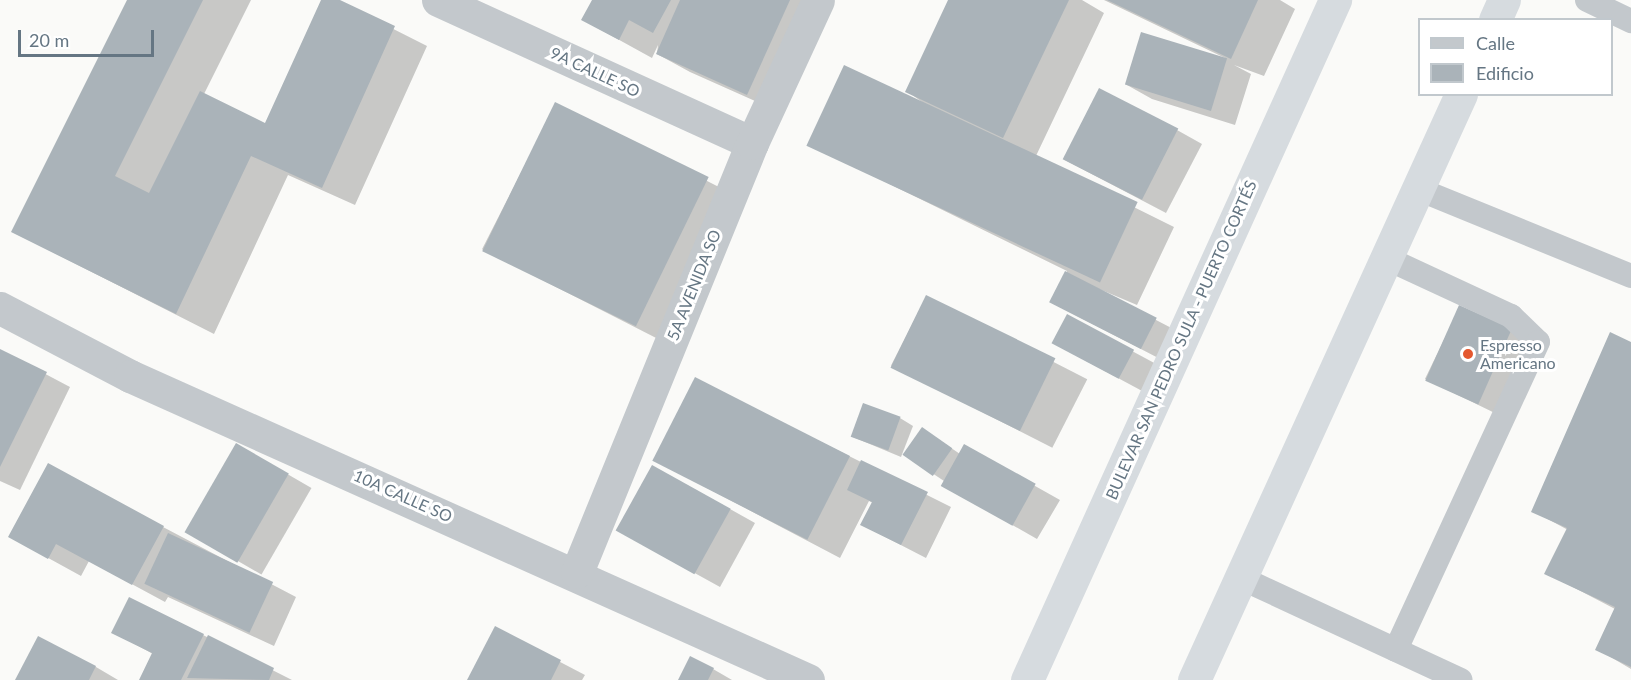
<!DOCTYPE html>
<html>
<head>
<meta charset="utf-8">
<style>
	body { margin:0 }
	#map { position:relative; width:1631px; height:680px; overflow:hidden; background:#fafaf8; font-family:Lato,sans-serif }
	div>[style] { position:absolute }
	.shadow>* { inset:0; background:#0003; transform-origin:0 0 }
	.building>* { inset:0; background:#aab3b9; transform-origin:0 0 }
	.lane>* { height:24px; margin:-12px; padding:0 12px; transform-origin:12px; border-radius:12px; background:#c3c8cc }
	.street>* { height:33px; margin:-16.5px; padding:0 16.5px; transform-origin:16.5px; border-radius:16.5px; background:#c3c8cc }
	.highway>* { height:33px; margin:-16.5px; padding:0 16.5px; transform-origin:16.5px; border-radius:16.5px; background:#d6dbdf }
	.dots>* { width:16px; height:16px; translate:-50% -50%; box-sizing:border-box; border:3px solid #fff; border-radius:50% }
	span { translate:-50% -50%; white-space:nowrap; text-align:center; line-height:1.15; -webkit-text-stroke:6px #fff; paint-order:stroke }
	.street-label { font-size:16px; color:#657683 }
	.poi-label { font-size:16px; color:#657683 }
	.left { translate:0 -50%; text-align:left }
	.legend { position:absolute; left:1418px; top:18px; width:195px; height:78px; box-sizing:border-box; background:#fff; border:2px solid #c1c8cd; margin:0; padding:8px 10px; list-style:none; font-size:18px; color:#657683 }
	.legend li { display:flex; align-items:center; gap:12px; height:30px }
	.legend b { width:30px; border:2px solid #c1c8cd }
	.scale { position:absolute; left:18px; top:30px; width:136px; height:27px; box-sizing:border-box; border:3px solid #657683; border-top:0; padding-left:8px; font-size:18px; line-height:21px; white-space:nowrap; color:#657683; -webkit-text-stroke:4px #fff; paint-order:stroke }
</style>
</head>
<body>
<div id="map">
	<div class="shadow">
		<div style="clip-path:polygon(128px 0,251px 0,204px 94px,266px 125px,323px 0,336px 0,427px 46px,355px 205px,288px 175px,214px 334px,13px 232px)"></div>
		<div style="clip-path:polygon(593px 0,818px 0,780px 112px,690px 72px,657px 54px,658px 45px,652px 58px,583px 20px)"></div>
		<div style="clip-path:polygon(949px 0,1082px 0,1104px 13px,1035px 158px,1174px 227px,1137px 305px,1085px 283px,1181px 333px,1166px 362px,1052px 303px,1067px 271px,808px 144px,930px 108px,907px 91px)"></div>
		<div style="clip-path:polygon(1104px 0,1280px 0,1295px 9px,1264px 76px,1234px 65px,1251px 74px,1235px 125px,1152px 99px,1127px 85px,1225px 58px)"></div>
		<div style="left:556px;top:104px;width:212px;height:163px;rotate:27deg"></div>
		<div style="clip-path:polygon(1177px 130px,1202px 144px,1166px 213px,1065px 160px)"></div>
		<div style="left:926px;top:297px;width:181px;height:77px;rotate:27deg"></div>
		<div style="left:1460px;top:307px;width:84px;height:80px;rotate:26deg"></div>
		<div style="clip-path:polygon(1067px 316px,1158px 365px,1144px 392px,1077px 356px)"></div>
		<div style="clip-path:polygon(1631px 344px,1631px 669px,1597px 649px,1615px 609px,1546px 573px,1568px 530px,1533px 511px)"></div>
		<div style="clip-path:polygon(0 350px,70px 387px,20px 490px,0 481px)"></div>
		<div style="clip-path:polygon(695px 379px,951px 507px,926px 558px,862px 525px,873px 503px,869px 501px,840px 558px,654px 460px)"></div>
		<div style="clip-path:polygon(900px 418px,913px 426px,901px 457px,853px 437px)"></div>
		<div style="clip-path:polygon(935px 437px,960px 454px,964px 446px,1060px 500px,1037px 539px,942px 485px,944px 481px,905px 455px)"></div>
		<div style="left:237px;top:445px;width:86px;height:100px;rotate:30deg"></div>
		<div style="clip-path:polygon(730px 509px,755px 523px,720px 587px,642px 544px)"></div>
		<div style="clip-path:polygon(163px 527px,296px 597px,274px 646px,168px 597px,165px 602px,89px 561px,81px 576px,10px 537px)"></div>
		<div style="clip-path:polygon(495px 628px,585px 675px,582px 680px,469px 680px)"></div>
		<div style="clip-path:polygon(113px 632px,203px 635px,292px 680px,140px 680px,153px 654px)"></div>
		<div style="clip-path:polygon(38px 638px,96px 667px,118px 680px,17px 680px)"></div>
		<div style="clip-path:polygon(713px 669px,732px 680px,680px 680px)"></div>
	</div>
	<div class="building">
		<div style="clip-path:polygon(127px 0,203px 0,115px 176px,149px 193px,200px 91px,265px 123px,321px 0,340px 0,395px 26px,322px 188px,251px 156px,176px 314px,11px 232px)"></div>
		<div style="clip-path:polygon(592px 0,671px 0,653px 33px,629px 20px,619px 40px,581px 20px)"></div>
		<div style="clip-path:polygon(680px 0,790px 0,747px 95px,656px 54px)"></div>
		<div style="clip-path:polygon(948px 0,1069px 0,1003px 138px,905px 92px)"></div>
		<div style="clip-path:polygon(1107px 0,1258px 0,1231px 59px)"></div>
		<div style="left:1141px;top:32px;width:90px;height:55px;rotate:17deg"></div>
		<div style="left:844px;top:65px;width:324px;height:89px;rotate:25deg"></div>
		<div style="left:1099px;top:88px;width:89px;height:80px;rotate:27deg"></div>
		<div style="left:555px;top:102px;width:171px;height:166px;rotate:26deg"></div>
		<div style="left:1065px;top:271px;width:103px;height:35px;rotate:27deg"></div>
		<div style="left:926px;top:295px;width:144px;height:81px;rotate:26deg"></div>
		<div style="left:1459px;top:305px;width:58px;height:83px;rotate:24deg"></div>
		<div style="left:1067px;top:314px;width:76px;height:33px;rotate:28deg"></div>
		<div style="clip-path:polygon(1610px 332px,1631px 342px,1631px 667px,1595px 650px,1615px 607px,1544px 574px,1567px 528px,1531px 512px)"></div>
		<div style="clip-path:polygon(0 349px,47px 372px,0 467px)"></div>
		<div style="left:695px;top:377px;width:174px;height:94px;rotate:27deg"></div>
		<div style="left:863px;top:403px;width:40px;height:36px;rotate:20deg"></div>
		<div style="left:922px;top:427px;width:37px;height:34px;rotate:35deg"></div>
		<div style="left:236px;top:443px;width:61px;height:103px;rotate:30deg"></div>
		<div style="left:964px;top:444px;width:82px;height:48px;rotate:29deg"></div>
		<div style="clip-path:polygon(861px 460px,928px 492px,901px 545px,860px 525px,872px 502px,847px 490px)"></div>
		<div style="clip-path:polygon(48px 463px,164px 526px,132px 585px,56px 544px,48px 559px,8px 537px)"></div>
		<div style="left:652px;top:465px;width:90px;height:75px;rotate:29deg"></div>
		<div style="left:168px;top:533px;width:116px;height:56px;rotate:25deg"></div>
		<div style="clip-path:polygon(129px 597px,204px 634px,181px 680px,139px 680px,152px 653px,111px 633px)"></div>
		<div style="clip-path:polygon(495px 626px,561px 660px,551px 680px,467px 680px)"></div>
		<div style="clip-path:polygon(208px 635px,274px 668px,269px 680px,187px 678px)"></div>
		<div style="clip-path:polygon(38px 636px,96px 666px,89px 680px,15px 680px)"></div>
		<div style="clip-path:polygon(690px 656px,714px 668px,708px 680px,678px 680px)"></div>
	</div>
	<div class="lane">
		<div style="left:1587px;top:0;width:49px;rotate:25.5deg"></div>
		<div style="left:1418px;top:189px;width:230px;rotate:22.2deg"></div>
		<div style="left:1386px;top:258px;width:138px;rotate:24.9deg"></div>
		<div style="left:1511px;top:316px;width:37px;rotate:44deg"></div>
		<div style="left:1538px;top:342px;width:339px;rotate:114.8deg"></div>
		<div style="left:1241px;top:578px;width:242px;rotate:24.9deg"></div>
	</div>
	<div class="street">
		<div style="left:438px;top:0;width:345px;rotate:24.5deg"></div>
		<div style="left:0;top:308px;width:147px;rotate:27.6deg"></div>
		<div style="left:130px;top:376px;width:743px;rotate:24.15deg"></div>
		<div style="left:577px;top:572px;width:463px;rotate:-67.8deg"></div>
		<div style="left:752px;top:143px;width:157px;rotate:-65.2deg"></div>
	</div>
	<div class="highway">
		<div style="left:1495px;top:20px;width:22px;rotate:-66deg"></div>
		<div style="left:1027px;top:680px;width:747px;rotate:-65.63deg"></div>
		<div style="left:1194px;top:680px;width:644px;rotate:-65.5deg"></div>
	</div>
	<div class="dots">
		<div style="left:1468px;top:354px;background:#e4572e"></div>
	</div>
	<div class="street-label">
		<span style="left:595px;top:72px;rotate:25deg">9A CALLE SO</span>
		<span style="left:694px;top:285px;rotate:-68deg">5A AVENIDA SO</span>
		<span style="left:1181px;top:340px;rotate:-66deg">BULEVAR SAN PEDRO SULA - PUERTO CORTÉS</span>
		<span style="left:403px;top:496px;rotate:24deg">10A CALLE SO</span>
	</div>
	<div class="poi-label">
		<span class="left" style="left:1480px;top:354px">Espresso<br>Americano</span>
	</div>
	<ul class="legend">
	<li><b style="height:8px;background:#c3c8cc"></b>Calle</li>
	<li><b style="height:16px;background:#aab3b9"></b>Edificio</li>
	</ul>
	<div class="scale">20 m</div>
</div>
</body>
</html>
